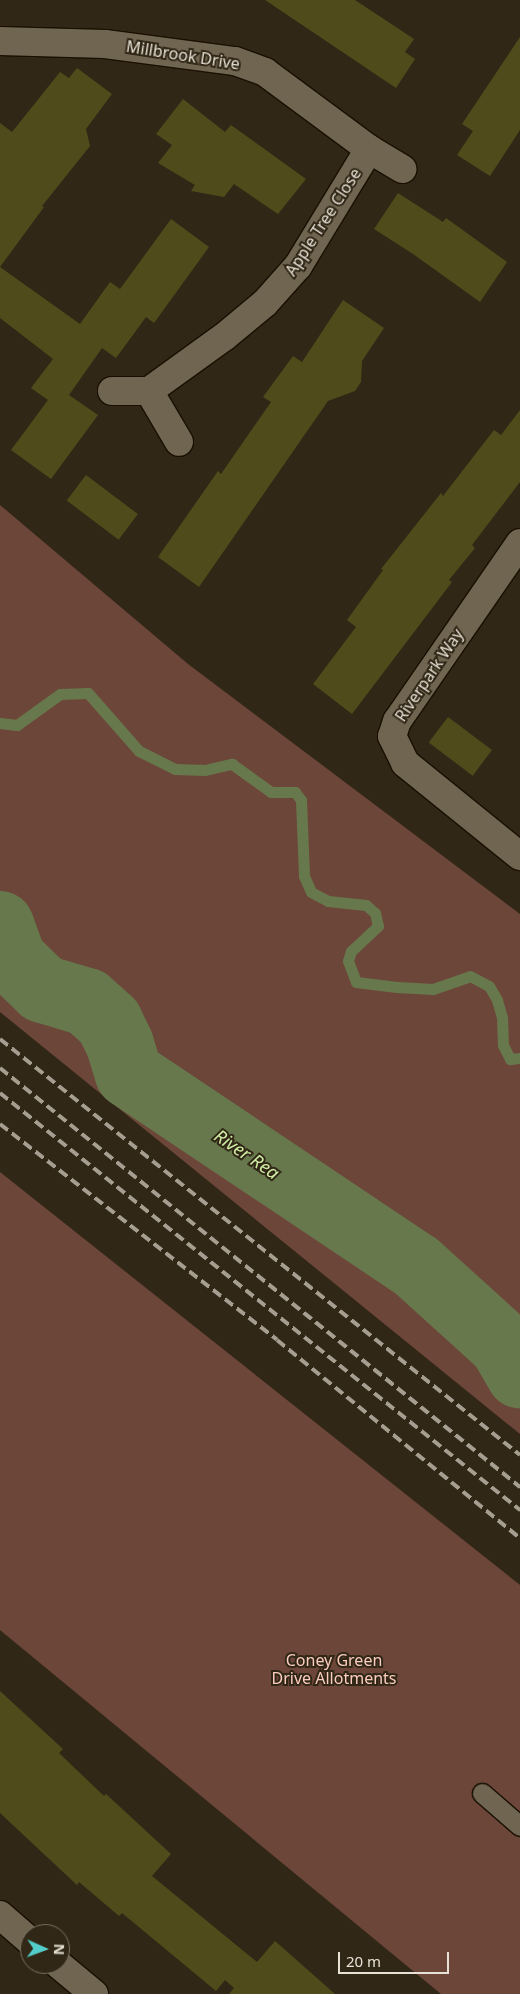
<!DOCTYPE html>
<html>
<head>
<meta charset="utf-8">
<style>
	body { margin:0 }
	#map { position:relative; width:520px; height:1994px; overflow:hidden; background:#312716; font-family:"Noto Sans",sans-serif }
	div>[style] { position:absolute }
	.green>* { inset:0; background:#6d463a }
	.stream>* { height:11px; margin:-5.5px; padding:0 5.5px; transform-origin:5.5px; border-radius:5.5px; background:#67794c }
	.river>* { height:68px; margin:-34px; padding:0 34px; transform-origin:34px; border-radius:34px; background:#67794c }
	.building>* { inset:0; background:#504b1a; transform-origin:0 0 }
	.roads { filter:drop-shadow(1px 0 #191002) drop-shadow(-1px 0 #191002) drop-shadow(0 1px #191002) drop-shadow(0 -1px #191002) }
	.service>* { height:19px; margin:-9.5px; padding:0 9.5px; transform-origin:9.5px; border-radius:9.5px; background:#706551 }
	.minor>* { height:28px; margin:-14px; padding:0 14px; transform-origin:14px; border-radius:14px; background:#706551 }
	.rail>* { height:4px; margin-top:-2px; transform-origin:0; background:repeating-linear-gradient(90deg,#a59e91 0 10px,transparent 0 15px) }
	span { translate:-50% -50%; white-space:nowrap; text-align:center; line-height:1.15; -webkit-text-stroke:4px #312716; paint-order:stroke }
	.street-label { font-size:16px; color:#e7e1d6 }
	.park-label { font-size:16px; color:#fcccbd }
	.water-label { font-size:18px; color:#cfeca4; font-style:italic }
	.north { position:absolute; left:20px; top:1924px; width:50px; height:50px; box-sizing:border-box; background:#312716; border:1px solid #7a7163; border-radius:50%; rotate:92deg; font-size:14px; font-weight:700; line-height:20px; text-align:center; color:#e7e1d6 }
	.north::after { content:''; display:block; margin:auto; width:18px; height:22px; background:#53cdc9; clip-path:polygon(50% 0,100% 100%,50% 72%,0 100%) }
	.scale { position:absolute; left:338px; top:1952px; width:111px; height:22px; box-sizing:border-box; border:2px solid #e7e1d6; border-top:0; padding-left:6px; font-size:15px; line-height:18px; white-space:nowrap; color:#e7e1d6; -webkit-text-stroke:4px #312716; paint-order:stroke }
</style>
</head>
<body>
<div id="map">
	<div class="green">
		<div style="clip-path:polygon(0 505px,188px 664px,520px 914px,520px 1434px,0 1012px)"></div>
		<div style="clip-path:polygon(0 1172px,520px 1585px,520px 1994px,441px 1994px,0 1630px)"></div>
	</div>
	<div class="stream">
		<div style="left:0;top:723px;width:17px;rotate:7deg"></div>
		<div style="left:17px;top:725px;width:53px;rotate:-35.8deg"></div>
		<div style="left:60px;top:694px;width:28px;rotate:-2deg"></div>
		<div style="left:88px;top:693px;width:77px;rotate:48.7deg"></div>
		<div style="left:139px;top:751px;width:40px;rotate:26.6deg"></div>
		<div style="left:175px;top:769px;width:30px;rotate:2deg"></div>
		<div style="left:205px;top:770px;width:28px;rotate:-13deg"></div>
		<div style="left:232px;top:764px;width:48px;rotate:35.7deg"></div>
		<div style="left:271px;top:792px;width:24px"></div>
		<div style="left:295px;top:792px;width:10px;rotate:53deg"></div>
		<div style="left:301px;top:800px;width:76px;rotate:87.7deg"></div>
		<div style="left:304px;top:876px;width:17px;rotate:66deg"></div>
		<div style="left:311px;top:892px;width:19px;rotate:28deg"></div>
		<div style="left:328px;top:901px;width:38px;rotate:6deg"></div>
		<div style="left:366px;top:905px;width:12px;rotate:42deg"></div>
		<div style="left:375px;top:913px;width:13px;rotate:77deg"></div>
		<div style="left:378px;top:926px;width:37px;rotate:137deg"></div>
		<div style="left:351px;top:951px;width:10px;rotate:107deg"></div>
		<div style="left:348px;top:961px;width:22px;rotate:69deg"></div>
		<div style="left:356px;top:982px;width:41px;rotate:7deg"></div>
		<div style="left:397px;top:987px;width:36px;rotate:3deg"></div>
		<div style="left:433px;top:989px;width:39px;rotate:-19deg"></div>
		<div style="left:470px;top:976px;width:21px;rotate:28deg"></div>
		<div style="left:489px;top:986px;width:16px;rotate:60deg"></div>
		<div style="left:497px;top:1000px;width:18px;rotate:74deg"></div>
		<div style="left:502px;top:1017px;width:28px;rotate:88deg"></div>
		<div style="left:503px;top:1045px;width:16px;rotate:63deg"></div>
		<div style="left:510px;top:1059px;width:10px;rotate:-6deg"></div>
	</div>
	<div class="river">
		<div style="left:0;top:925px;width:37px;rotate:70deg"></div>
		<div style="left:13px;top:960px;width:42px;rotate:44deg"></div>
		<div style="left:43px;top:989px;width:46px;rotate:16.5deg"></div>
		<div style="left:87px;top:1002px;width:30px;rotate:42deg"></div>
		<div style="left:109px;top:1022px;width:25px;rotate:64deg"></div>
		<div style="left:120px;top:1045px;width:30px;rotate:73deg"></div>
		<div style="left:129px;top:1074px;width:345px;rotate:33.8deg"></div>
		<div style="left:416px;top:1266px;width:118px;rotate:42.2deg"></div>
		<div style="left:503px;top:1345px;width:34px;rotate:60deg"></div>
	</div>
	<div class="building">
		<div style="clip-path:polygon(265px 0,355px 0,414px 39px,405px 52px,415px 59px,396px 88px)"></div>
		<div style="clip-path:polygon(520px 37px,520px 130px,490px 176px,457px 155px,473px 131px,462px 124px)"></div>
		<div style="clip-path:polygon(77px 68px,112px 94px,86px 129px,90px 146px,42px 206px,44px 207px,0 267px,80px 324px,110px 282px,120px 289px,171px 219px,209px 247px,154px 323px,146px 317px,116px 358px,102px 348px,69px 395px,98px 415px,51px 479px,11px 450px,48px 400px,31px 388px,53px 359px,0 318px,0 123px,12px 132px,60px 72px,69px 78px)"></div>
		<div style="clip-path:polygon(183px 99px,225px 132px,231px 125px,306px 179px,278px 214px,234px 184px,224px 197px,191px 191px,195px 185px,158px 163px,172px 145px,156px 134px)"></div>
		<div style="clip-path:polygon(398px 193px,443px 222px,446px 218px,507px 262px,480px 302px,413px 254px,374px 229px)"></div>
		<div style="clip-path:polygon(343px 300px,384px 328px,362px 361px,361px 382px,355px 391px,328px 401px,199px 587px,158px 557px,218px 471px,221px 474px,271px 402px,263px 397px,293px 356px,302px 362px)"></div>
		<div style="clip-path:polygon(520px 410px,520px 482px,472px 545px,475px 548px,449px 580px,452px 582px,352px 714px,313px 684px,356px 627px,347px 620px,383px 570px,381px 569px,441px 493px,443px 496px,494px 430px,501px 435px)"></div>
		<div style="left:86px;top:475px;width:65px;height:32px;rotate:37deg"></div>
		<div style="left:448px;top:717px;width:55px;height:32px;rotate:37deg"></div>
		<div style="clip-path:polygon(0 1691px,63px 1749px,59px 1753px,104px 1796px,106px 1794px,171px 1854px,152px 1876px,257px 1962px,275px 1941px,335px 1994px,229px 1994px,234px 1988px,225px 1980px,216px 1991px,122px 1913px,119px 1916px,79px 1882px,77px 1885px,0 1813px)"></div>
	</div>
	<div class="roads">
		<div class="service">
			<div style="left:482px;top:1793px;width:50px;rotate:41deg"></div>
		</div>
		<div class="minor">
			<div style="left:0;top:41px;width:105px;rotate:1.6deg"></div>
			<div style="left:105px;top:44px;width:131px;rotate:7.5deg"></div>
			<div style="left:235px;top:61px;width:32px;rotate:20deg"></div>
			<div style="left:265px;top:72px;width:129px;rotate:36.5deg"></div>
			<div style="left:369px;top:149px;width:39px;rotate:31deg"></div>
			<div style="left:112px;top:391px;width:37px"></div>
			<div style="left:149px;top:391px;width:59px;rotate:59.5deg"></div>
			<div style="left:149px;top:391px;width:92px;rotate:-35.8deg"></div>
			<div style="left:224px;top:337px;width:53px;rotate:-39.7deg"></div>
			<div style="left:265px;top:303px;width:50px;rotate:-48.3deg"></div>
			<div style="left:298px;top:266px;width:137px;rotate:-58.7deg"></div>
			<div style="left:520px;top:543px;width:216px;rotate:124.6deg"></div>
			<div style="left:397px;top:721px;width:16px;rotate:108deg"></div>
			<div style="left:392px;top:736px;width:30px;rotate:64deg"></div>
			<div style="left:405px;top:763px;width:148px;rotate:39deg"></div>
			<div style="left:0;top:1915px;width:40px;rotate:41deg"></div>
			<div style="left:58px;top:1964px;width:47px;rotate:39.8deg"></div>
		</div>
	</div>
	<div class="rail">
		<div style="left:0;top:1039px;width:666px;rotate:38.66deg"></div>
		<div style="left:0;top:1068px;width:668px;rotate:38.86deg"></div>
		<div style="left:0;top:1093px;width:667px;rotate:38.73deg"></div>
		<div style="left:0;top:1124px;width:351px;rotate:37.9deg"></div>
		<div style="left:277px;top:1340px;width:313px;rotate:39.2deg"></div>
	</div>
	<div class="street-label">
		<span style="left:183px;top:55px;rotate:9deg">Millbrook Drive</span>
		<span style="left:323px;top:222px;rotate:-57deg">Apple Tree Close</span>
		<span style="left:429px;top:675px;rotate:-56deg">Riverpark Way</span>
	</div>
	<div class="park-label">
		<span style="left:334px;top:1669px">Coney Green<br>Drive Allotments</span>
	</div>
	<div class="water-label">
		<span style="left:247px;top:1154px;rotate:34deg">River Rea</span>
	</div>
	<div class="north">N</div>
	<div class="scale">20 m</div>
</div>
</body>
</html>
